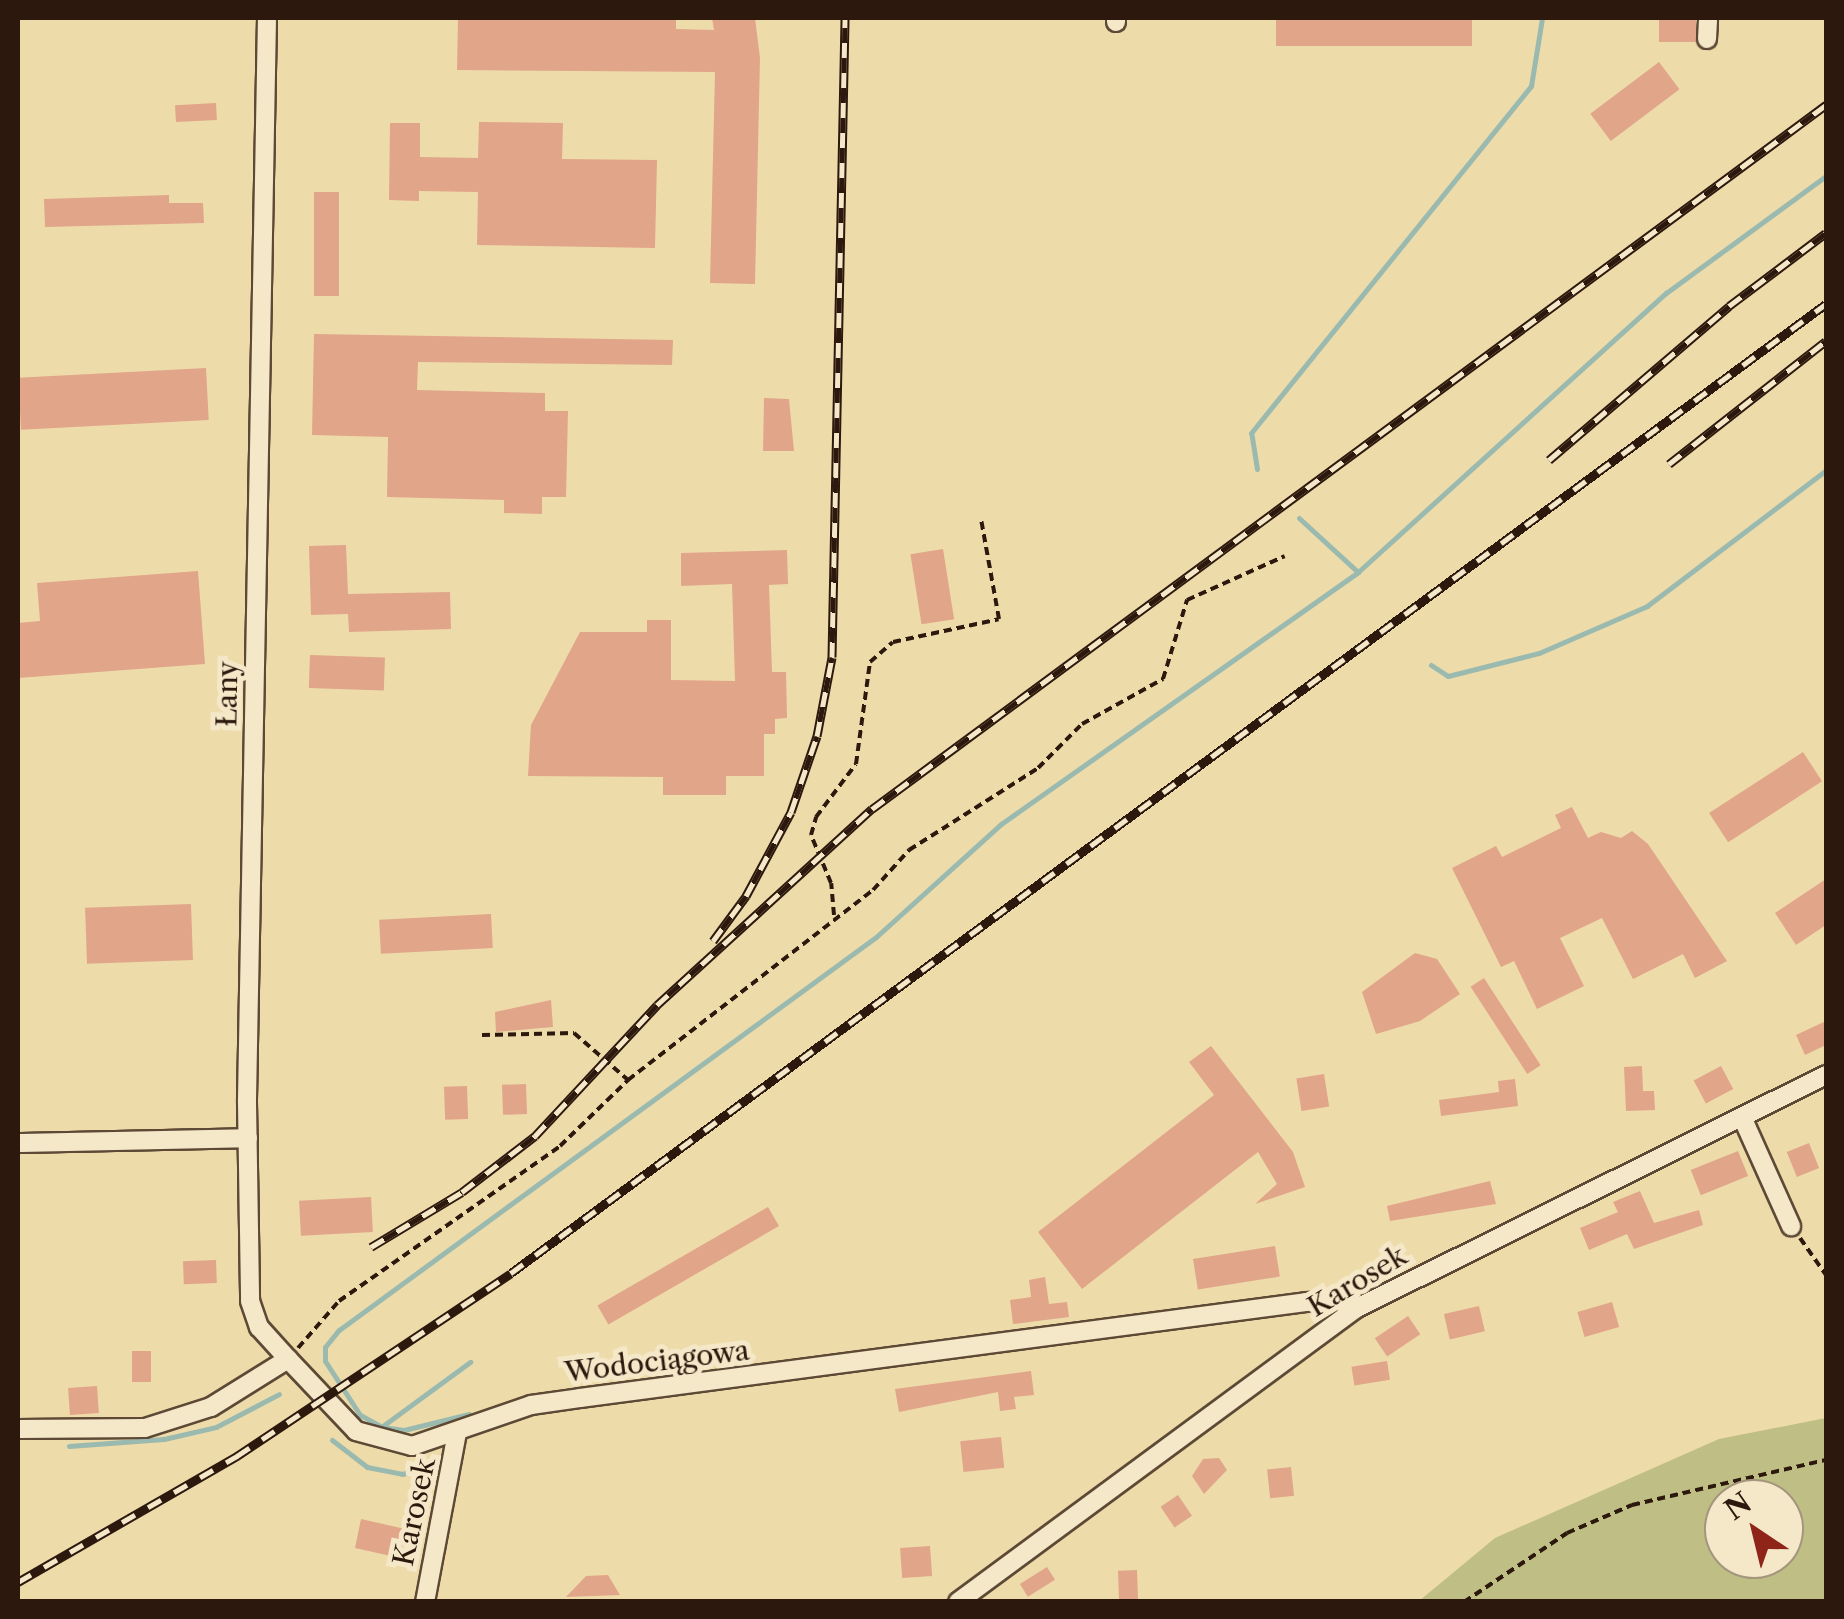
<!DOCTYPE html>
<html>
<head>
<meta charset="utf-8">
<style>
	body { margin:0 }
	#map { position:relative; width:1844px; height:1619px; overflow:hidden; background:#eedbaa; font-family:"Libre Caslon Text",serif }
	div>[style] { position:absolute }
	.green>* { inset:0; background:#bebe85 }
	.stream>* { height:5px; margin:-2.5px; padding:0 2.5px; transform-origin:2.5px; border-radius:2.5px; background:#9bbaaf }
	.building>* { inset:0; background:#e1a589; transform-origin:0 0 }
	.path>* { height:4px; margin-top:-2px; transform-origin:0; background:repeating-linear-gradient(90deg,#2d180e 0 8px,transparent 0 13px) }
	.roads { filter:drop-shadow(2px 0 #5d4935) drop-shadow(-2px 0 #5d4935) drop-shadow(0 2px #5d4935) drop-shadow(0 -2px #5d4935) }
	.minor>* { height:18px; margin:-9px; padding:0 9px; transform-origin:9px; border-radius:9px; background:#f4e8c8 }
	.rail>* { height:9px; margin-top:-4.5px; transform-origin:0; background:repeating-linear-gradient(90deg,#f4e8c8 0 15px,#2d180e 0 30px); box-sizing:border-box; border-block:2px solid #2d180e }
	span { translate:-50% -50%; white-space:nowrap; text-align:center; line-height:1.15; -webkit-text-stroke:10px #f4e8c8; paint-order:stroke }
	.street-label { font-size:28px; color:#2d180e }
	.frame { position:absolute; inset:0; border:20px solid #2d180e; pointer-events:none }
	.north { position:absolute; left:1704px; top:1479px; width:100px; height:100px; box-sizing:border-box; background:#f4e8c8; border:2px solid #a4957e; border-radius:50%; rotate:325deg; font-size:28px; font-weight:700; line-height:40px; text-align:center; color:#2d180e }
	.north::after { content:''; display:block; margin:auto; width:35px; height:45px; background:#8f2418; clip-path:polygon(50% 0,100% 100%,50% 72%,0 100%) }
</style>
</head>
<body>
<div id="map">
	<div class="green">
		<div style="clip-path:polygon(evenodd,1826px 1418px,1826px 1601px,1419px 1601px,1495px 1538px,1719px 1439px,1826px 1418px,1724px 1499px,1784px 1499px,1784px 1559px,1724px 1559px,1724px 1499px)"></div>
	</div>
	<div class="stream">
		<div style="left:1257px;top:469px;width:36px;rotate:-99deg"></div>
		<div style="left:1251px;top:433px;width:446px;rotate:-51.1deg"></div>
		<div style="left:1531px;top:86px;width:69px;rotate:-80.8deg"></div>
		<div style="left:1299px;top:518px;width:80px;rotate:42.5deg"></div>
		<div style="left:1431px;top:665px;width:20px;rotate:33deg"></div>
		<div style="left:1448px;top:676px;width:94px;rotate:-14.2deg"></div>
		<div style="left:1539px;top:653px;width:118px;rotate:-23.5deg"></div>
		<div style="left:1647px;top:606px;width:225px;rotate:-37.2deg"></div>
		<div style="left:469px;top:1414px;width:67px;rotate:166.2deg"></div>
		<div style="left:404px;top:1430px;width:22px;rotate:-172deg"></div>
		<div style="left:382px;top:1427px;width:25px;rotate:-151deg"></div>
		<div style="left:360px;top:1415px;width:64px;rotate:-122.9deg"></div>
		<div style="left:325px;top:1361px;width:14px;rotate:-90deg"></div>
		<div style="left:325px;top:1347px;width:22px;rotate:-51deg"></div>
		<div style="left:339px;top:1330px;width:665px;rotate:-36.2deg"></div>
		<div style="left:876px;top:937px;width:169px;rotate:-42.1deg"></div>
		<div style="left:1001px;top:824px;width:437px;rotate:-35.2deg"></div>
		<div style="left:1358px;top:572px;width:416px;rotate:-42.2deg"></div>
		<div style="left:1666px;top:293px;width:198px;rotate:-36.2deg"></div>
		<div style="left:384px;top:1425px;width:107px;rotate:-36.2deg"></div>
		<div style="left:332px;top:1440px;width:44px;rotate:37.6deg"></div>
		<div style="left:367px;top:1467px;width:36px;rotate:11deg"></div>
		<div style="left:402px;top:1474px;width:36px;rotate:-14deg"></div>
		<div style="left:69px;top:1446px;width:95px;rotate:-4.2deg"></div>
		<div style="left:164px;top:1439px;width:53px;rotate:-13deg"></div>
		<div style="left:216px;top:1427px;width:71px;rotate:-27.6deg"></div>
	</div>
	<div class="building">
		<div style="clip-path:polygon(458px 18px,676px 18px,676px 29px,714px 30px,712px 18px,755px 18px,760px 58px,755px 284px,710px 283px,715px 72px,457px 70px)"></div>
		<div style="left:1276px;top:18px;width:196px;height:28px"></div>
		<div style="left:1659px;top:18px;width:37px;height:24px"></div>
		<div style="left:1659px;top:62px;width:34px;height:86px;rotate:53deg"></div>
		<div style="left:216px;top:103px;width:17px;height:41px;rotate:87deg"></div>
		<div style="clip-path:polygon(479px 122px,563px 123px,562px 159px,657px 160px,655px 248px,477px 245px,478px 192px,419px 191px,419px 201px,389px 200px,390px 123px,420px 123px,420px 157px,478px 158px)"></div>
		<div style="left:314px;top:192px;width:25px;height:104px"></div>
		<div style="clip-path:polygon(169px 195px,169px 203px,203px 203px,204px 223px,45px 227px,44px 199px)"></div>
		<div style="clip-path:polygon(314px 334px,673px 340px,672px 365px,418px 362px,417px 390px,545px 393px,545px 411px,568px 411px,566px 497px,542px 497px,542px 514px,504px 513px,504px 500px,387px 497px,388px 437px,312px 435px)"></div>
		<div style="left:206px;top:368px;width:52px;height:188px;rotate:87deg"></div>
		<div style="clip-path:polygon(764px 398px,789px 399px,794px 451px,763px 451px)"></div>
		<div style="clip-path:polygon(346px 545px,348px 594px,450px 592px,451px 629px,349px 632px,348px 614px,311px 615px,309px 546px)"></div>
		<div style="left:943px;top:549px;width:71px;height:33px;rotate:81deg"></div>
		<div style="clip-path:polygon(787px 550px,788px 584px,769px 585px,772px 672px,786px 672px,787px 718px,775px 719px,775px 734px,764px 734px,764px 776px,726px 776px,726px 795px,663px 795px,663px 777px,528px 776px,531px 725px,580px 632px,647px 632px,647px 620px,671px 620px,671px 680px,735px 681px,732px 584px,681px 586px,681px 553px)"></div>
		<div style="clip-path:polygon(198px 571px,205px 664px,18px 678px,18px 623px,40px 621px,37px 583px)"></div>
		<div style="left:310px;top:655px;width:75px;height:33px;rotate:2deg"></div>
		<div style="left:1803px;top:752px;width:35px;height:112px;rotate:57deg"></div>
		<div style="clip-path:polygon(1572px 807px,1588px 838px,1601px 832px,1621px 838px,1632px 831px,1648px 844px,1727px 961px,1695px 978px,1683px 954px,1633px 979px,1602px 918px,1560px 938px,1584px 986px,1537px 1009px,1514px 961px,1501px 967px,1452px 868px,1496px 846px,1502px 857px,1561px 828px,1555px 815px)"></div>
		<div style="clip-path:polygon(1826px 879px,1826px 925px,1796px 945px,1775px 913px)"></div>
		<div style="left:191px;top:904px;width:56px;height:106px;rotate:88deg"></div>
		<div style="left:491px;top:914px;width:34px;height:112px;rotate:87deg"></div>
		<div style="clip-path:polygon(1415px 953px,1437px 959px,1460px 994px,1420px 1021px,1376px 1034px,1362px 992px)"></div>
		<div style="left:1484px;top:978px;width:104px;height:16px;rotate:57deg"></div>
		<div style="clip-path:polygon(551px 1000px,553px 1027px,496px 1032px,495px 1012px)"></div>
		<div style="clip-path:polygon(1826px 1021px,1826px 1045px,1805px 1055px,1796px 1035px)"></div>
		<div style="clip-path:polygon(1211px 1046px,1293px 1152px,1305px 1187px,1255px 1204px,1277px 1184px,1258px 1152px,1082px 1289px,1038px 1232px,1214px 1095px,1189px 1062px)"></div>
		<div style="clip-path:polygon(1642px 1066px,1643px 1091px,1654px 1091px,1655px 1110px,1626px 1111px,1624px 1067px)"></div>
		<div style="left:1721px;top:1066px;width:26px;height:31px;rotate:62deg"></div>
		<div style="left:1324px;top:1074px;width:33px;height:28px;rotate:81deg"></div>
		<div style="clip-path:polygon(1515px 1079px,1518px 1106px,1441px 1116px,1439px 1100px,1499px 1092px,1498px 1081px)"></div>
		<div style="left:526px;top:1084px;width:30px;height:24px;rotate:88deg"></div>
		<div style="left:467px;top:1086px;width:33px;height:23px;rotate:88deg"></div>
		<div style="left:1809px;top:1143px;width:27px;height:24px;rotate:68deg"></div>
		<div style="left:1738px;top:1151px;width:27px;height:51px;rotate:68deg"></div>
		<div style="clip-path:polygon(1490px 1181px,1496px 1204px,1390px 1221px,1387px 1206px)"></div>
		<div style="clip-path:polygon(1640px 1191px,1654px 1223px,1699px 1210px,1703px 1225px,1634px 1249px,1627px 1234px,1589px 1250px,1580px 1228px,1618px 1212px,1613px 1202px)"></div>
		<div style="left:371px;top:1197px;width:35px;height:72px;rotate:87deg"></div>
		<div style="left:768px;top:1207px;width:22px;height:197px;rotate:60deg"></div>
		<div style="left:1275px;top:1246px;width:31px;height:83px;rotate:81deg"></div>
		<div style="left:216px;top:1260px;width:23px;height:33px;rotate:88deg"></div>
		<div style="clip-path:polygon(1045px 1277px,1049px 1304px,1067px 1302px,1069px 1317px,1013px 1324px,1010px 1300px,1031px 1297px,1029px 1280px)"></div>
		<div style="left:1612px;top:1302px;width:26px;height:36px;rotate:74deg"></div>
		<div style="left:1479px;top:1306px;width:26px;height:36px;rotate:77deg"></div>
		<div style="left:1408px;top:1316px;width:22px;height:40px;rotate:56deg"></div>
		<div style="left:132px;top:1351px;width:19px;height:31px"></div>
		<div style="left:1387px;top:1361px;width:19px;height:36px;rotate:81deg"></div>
		<div style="clip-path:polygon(1031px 1371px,1034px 1395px,1014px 1397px,1016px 1409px,1000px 1411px,998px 1392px,899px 1412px,895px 1389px)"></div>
		<div style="left:97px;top:1386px;width:27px;height:29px;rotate:86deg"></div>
		<div style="left:1001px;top:1437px;width:31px;height:41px;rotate:84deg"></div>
		<div style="clip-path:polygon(1219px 1458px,1227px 1470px,1204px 1494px,1192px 1476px,1203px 1459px)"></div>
		<div style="left:1291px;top:1467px;width:29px;height:24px;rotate:84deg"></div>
		<div style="left:1178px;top:1495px;width:25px;height:21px;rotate:56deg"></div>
		<div style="clip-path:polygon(361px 1519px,414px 1531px,410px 1548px,394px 1545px,391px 1556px,355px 1548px)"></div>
		<div style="left:930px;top:1546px;width:30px;height:30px;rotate:86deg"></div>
		<div style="left:1047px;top:1567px;width:15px;height:32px;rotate:58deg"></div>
		<div style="left:1137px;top:1570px;width:32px;height:19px;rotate:88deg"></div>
		<div style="clip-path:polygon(608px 1575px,620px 1595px,566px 1597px,586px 1576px)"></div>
	</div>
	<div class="path">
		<div style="left:834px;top:915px;width:32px;rotate:-95deg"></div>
		<div style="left:831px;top:883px;width:52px;rotate:-112.6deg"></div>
		<div style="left:811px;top:835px;width:19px;rotate:-74deg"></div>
		<div style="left:816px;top:817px;width:66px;rotate:-53deg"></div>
		<div style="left:856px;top:764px;width:103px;rotate:-82.2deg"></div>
		<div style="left:870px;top:662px;width:30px;rotate:-41deg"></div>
		<div style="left:893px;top:642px;width:108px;rotate:-12.2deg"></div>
		<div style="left:999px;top:619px;width:102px;rotate:-100.2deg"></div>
		<div style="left:482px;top:1035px;width:92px;rotate:-1.2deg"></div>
		<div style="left:574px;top:1033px;width:72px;rotate:41deg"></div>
		<div style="left:1800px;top:1238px;width:45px;rotate:54.9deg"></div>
		<div style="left:298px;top:1348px;width:62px;rotate:-48.9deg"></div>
		<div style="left:339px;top:1301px;width:270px;rotate:-35deg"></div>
		<div style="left:560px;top:1146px;width:95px;rotate:-44.1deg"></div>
		<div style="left:628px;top:1080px;width:310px;rotate:-37.8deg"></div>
		<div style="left:873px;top:890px;width:54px;rotate:-48deg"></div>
		<div style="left:909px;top:850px;width:153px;rotate:-32.4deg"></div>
		<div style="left:1038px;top:768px;width:62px;rotate:-45deg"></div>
		<div style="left:1082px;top:724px;width:93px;rotate:-29.1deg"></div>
		<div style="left:1163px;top:679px;width:83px;rotate:-73.1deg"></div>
		<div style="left:1187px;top:600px;width:107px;rotate:-24.2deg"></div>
		<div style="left:1464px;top:1602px;width:124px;rotate:-33.8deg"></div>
		<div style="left:1567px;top:1533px;width:71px;rotate:-23.3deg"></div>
		<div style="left:1632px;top:1505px;width:199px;rotate:-13.1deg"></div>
	</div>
	<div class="roads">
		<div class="minor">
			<div style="left:267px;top:18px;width:1085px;rotate:91.06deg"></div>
			<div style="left:247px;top:1103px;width:198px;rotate:89.1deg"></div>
			<div style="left:250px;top:1301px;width:28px;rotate:71deg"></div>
			<div style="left:259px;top:1327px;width:43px;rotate:47.8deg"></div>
			<div style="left:1116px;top:22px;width:4px;rotate:-90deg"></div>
			<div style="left:1707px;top:39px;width:21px;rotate:-87deg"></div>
			<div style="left:1742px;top:1117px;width:120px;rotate:65.8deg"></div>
			<div style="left:18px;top:1143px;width:230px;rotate:-1.2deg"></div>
			<div style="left:18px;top:1429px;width:127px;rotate:-0.5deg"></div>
			<div style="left:145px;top:1428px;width:69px;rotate:-17.7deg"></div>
			<div style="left:211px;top:1407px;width:91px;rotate:-31.9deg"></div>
			<div style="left:288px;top:1359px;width:99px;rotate:46.6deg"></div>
			<div style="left:356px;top:1431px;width:58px;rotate:15deg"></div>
			<div style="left:412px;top:1446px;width:126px;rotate:-19deg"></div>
			<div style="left:531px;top:1405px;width:49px;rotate:-8.1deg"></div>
			<div style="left:580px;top:1398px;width:732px;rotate:-7.53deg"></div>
			<div style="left:1306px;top:1302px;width:33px;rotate:-2deg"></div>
			<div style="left:1339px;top:1301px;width:18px;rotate:27deg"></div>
			<div style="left:425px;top:1602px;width:172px;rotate:-79.3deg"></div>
			<div style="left:958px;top:1602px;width:493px;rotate:-36.4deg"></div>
			<div style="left:1355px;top:1309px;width:526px;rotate:-26.42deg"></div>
		</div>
	</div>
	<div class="rail">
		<div style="left:1549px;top:460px;width:237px;rotate:-40.5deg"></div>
		<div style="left:1729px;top:306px;width:121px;rotate:-37deg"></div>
		<div style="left:1669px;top:464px;width:199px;rotate:-38.1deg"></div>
		<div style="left:713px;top:941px;width:56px;rotate:-53.7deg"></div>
		<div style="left:746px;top:896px;width:95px;rotate:-61.8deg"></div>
		<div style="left:791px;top:812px;width:80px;rotate:-71.1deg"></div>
		<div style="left:817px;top:736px;width:80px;rotate:-79.2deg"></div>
		<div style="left:832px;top:657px;width:639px;rotate:-88.83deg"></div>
		<div style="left:371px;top:1247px;width:106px;rotate:-31.1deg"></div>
		<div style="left:462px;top:1192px;width:92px;rotate:-37.5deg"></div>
		<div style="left:535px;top:1136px;width:179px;rotate:-47deg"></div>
		<div style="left:657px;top:1005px;width:291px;rotate:-42.4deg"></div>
		<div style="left:872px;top:809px;width:1186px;rotate:-36.43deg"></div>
		<div style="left:18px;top:1582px;width:253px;rotate:-29.9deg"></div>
		<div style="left:237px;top:1456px;width:329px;rotate:-33.7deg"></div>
		<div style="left:511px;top:1273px;width:1633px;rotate:-36.39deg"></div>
	</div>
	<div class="street-label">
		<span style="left:227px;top:694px;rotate:-89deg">Łany</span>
		<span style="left:1357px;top:1281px;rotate:-31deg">Karosek</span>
		<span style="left:657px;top:1361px;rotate:-7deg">Wodociągowa</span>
		<span style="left:414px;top:1512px;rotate:-78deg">Karosek</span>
	</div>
	<div class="frame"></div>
	<div class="north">N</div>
</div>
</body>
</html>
